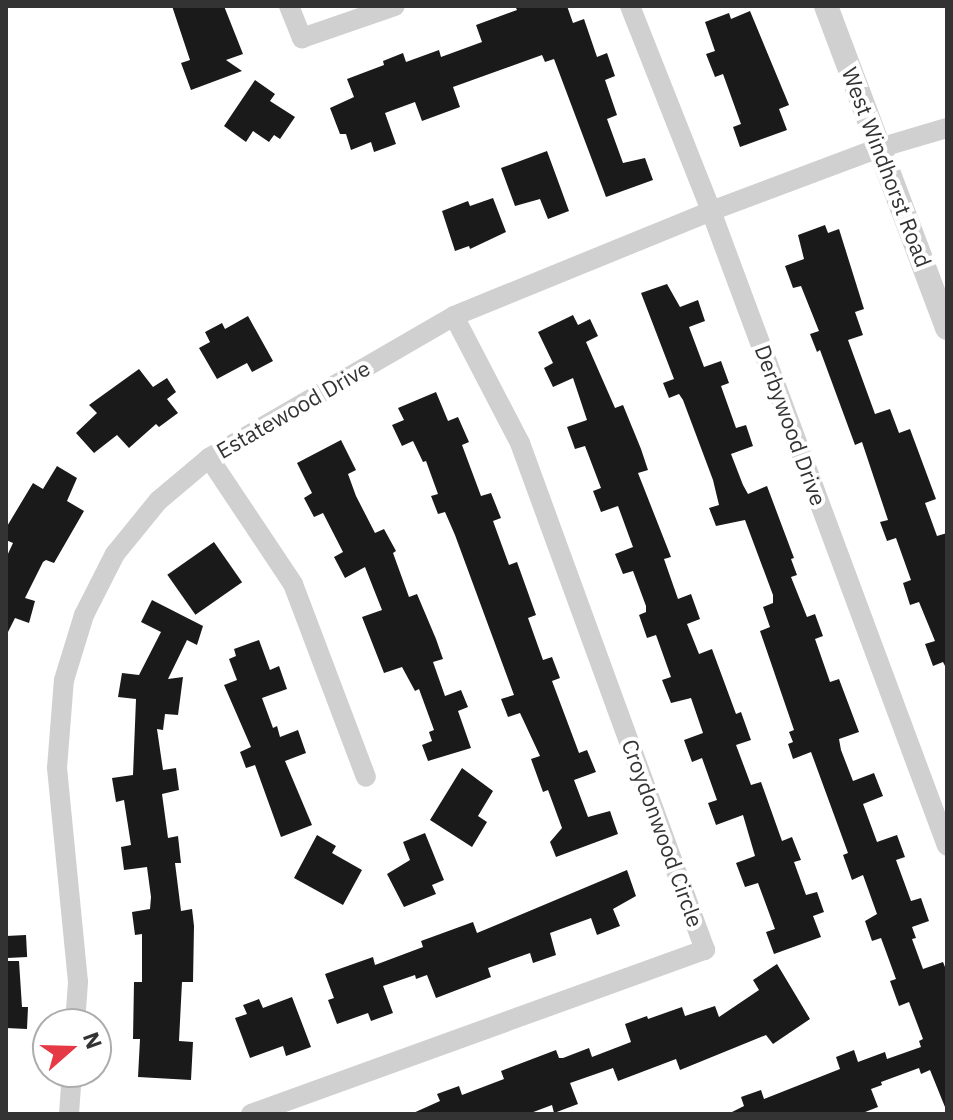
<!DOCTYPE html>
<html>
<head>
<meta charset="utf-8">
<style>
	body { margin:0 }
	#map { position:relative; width:953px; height:1120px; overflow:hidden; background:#fff; font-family:"IBM Plex Sans",sans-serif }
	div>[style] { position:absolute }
	.building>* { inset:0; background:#1a1a1a; transform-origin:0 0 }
	.minor>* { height:20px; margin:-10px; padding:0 10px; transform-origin:10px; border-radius:10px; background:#d0d0d0 }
	.tertiary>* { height:24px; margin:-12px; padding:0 12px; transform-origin:12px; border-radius:12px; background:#d0d0d0 }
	span { translate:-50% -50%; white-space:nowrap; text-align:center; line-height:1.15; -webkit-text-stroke:8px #fff; paint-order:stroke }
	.street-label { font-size:22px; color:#333 }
	.frame { position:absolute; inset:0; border:8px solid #333; pointer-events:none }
	.north { position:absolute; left:32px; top:1008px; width:80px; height:80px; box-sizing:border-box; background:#fff; border:2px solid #adadad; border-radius:50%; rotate:70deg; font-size:22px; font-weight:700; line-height:32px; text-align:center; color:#333 }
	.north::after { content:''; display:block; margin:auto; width:28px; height:36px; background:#e63946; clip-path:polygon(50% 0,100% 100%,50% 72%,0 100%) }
</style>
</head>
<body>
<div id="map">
	<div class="building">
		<div style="clip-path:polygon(172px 6px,224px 6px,243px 54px,226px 60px,242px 71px,191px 90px,181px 63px,190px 60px)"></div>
		<div style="clip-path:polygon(515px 6px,567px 6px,573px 23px,584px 19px,597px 57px,607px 53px,615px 76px,605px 80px,617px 115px,607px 119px,623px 163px,645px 158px,653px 180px,606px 197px,554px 59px,545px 62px,542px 55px,453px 87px,460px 107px,422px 121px,415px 102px,385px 113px,396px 144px,374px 152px,371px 142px,351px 150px,346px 134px,340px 134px,330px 108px,354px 97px,347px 79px,384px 65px,383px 61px,403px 53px,406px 62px,439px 50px,441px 57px,482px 42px,476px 25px,517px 10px)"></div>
		<div style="clip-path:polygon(750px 11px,789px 105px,779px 109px,787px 130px,740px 147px,733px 127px,741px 124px,723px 74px,715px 77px,706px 54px,715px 51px,705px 22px,729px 13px,731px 19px)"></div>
		<div style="clip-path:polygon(255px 80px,275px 94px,270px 101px,295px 117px,280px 139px,274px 135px,269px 142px,253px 131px,246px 142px,224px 126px)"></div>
		<div style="clip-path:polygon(547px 151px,569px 211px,548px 219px,540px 199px,515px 206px,501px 168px)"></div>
		<div style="clip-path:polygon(493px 198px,506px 232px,470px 249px,469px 246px,455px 251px,442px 211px,468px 201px,470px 206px)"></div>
		<div style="clip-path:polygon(825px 225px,828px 233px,839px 229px,864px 309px,855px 312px,863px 335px,848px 340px,875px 414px,890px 409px,899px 433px,910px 429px,936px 499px,925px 503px,937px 536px,947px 533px,947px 670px,943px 662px,933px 666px,925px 644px,935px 641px,919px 602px,910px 605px,903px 583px,911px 580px,896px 538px,887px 541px,880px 522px,888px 520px,862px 442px,855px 445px,820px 350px,817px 352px,810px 334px,819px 331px,801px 286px,793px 288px,785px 266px,804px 259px,798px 235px)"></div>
		<div style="clip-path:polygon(667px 284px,680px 307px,698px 300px,705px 321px,689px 327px,704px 367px,721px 361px,729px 383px,721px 386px,736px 428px,746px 425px,753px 446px,731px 454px,743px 485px,748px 494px,767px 486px,794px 558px,791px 559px,797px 575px,791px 577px,807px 617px,815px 614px,823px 636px,815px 639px,830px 682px,839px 679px,859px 732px,839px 739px,841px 750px,853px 781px,874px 773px,883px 796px,863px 804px,877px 842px,897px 835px,905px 857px,896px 860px,911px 901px,921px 898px,929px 921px,912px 927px,916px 938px,912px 939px,923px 969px,943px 962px,947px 972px,947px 1112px,930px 1070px,921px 1074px,919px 1068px,881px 1082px,882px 1085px,871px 1089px,878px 1107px,860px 1114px,728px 1114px,744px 1106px,741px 1097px,761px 1090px,764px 1099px,840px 1069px,836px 1057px,854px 1050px,858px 1062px,885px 1052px,887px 1059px,921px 1047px,919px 1041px,923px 1039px,909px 1002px,899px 1006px,890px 981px,896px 979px,881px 938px,872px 941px,865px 921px,877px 914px,863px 875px,852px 880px,843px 855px,848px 853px,811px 752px,793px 759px,788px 744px,793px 742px,789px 732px,794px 730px,760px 631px,770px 627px,763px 607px,773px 603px,773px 595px,745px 520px,716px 526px,709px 508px,719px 505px,713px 480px,683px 400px,679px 394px,669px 398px,663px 383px,674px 379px,641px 293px)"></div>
		<div style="clip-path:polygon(573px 315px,578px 325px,590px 319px,598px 336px,586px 342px,615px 408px,623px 405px,641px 449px,648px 470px,638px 473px,671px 557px,664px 559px,678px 599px,691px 594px,700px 619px,687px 624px,699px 654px,712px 649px,736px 714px,741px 712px,751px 740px,736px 745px,751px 785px,761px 782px,782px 841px,792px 837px,801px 860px,794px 862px,806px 895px,817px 892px,824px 912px,813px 916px,821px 937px,774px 954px,766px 932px,775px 929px,758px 883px,745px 887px,736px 863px,755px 856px,743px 815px,716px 825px,708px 803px,717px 800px,702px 758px,692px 762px,684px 740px,703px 733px,691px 698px,671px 703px,662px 680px,671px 677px,656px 635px,647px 638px,639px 615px,646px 612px,646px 606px,633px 571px,623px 574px,615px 554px,633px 547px,618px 506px,601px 512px,593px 491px,601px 488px,585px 446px,575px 449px,567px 427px,587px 420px,573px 378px,553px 387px,544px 368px,553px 363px,538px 332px)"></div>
		<div style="clip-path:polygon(248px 316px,273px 361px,252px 372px,247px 363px,217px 379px,199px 348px,210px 342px,205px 332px,222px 323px,225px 329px)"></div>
		<div style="clip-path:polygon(139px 369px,153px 387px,167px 378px,176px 392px,167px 399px,178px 413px,159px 427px,156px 424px,129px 448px,117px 435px,94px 453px,76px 433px,97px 413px,89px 405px)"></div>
		<div style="clip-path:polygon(436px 392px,448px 421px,458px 417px,469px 442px,462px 445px,481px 496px,491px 493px,501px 518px,493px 521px,509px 565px,517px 562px,536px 615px,528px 618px,543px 660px,552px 657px,560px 678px,552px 681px,579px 753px,587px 750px,596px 772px,574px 780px,588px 817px,610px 811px,618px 834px,556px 857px,550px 842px,562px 828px,548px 790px,543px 792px,531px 759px,540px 756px,520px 713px,508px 717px,501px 699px,514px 695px,455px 535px,445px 512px,438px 514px,431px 496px,438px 494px,426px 461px,423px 462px,413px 441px,402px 446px,392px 425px,404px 420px,398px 408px)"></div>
		<div style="clip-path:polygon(341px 440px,356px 470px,348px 474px,356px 496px,375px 533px,384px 529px,396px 551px,393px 553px,409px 597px,417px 594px,436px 639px,443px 659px,433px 662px,445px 696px,461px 690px,468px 707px,458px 711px,471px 748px,428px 761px,422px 745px,432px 741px,429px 732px,434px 730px,419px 689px,415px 691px,402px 667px,384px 673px,362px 617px,382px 610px,365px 567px,345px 578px,334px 557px,343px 552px,323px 513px,314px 517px,304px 498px,312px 493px,297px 463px)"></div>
		<div style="clip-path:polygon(57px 466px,77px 478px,67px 501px,84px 511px,54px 563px,46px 560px,43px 562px,25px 598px,35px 601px,29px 623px,15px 618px,6px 636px,6px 558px,13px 543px,6px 540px,6px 528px,33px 483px,43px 489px)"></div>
		<div style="left:214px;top:542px;width:49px;height:57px;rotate:55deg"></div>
		<div style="clip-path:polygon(152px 600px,203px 626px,197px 645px,187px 640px,168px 679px,183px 677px,178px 715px,165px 714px,163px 730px,157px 729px,163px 770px,176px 768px,179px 790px,162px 794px,168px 838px,178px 836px,181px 863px,175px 863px,181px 911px,192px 909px,194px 926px,193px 982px,182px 982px,179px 1041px,193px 1042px,191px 1080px,138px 1077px,140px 1039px,133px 1039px,134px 982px,142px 982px,142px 934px,135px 935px,132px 912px,150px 909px,151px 897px,147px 867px,124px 870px,121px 847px,131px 845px,124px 800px,116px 802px,112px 778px,133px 775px,136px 699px,118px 697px,122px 673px,139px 675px,161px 632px,141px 622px)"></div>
		<div style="clip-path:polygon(259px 640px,270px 670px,279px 666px,287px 689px,262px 698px,273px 728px,277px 726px,280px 737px,298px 730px,306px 753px,285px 761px,312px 825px,281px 837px,255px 765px,246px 768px,240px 752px,251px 747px,224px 685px,237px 680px,229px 659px,236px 656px,234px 649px)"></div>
		<div style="clip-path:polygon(462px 768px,493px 791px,478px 816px,487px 822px,472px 847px,430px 820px)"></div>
		<div style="clip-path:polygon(425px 833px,444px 880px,432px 885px,436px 894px,404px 907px,387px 874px,410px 860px,403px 842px)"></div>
		<div style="clip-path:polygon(317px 835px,336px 846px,332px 853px,362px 870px,343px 905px,294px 878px)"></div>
		<div style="clip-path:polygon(627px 870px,636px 896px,613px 909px,620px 926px,597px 935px,591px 918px,550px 933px,556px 955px,533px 963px,530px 953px,488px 968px,491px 977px,436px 998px,427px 975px,416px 979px,415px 975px,383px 986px,393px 1013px,371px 1021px,368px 1013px,337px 1024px,328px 1000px,334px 998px,325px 974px,373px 957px,375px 965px,423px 947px,421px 941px,473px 922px,477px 933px)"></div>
		<div style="left:26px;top:935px;width:22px;height:20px;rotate:87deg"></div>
		<div style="clip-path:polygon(6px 961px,19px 961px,22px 1007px,28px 1007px,27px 1029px,6px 1028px)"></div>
		<div style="clip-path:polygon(777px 964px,810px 1019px,773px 1044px,766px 1035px,680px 1070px,676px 1059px,618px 1081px,613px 1068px,570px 1083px,578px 1104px,554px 1113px,552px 1105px,528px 1114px,411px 1114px,440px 1101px,437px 1094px,459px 1086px,462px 1095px,504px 1079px,501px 1071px,556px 1050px,559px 1058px,563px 1058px,589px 1048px,592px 1057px,631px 1042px,625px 1024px,647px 1016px,648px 1019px,682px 1007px,685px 1016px,715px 1006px,719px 1017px,759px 990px,753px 980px)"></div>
		<div style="clip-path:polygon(292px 997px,311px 1047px,286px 1056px,283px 1046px,250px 1058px,235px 1018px,247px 1014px,243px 1005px,259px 999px,263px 1008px)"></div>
	</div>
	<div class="minor">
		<div style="left:289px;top:6px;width:35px;rotate:68deg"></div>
		<div style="left:302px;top:38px;width:98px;rotate:-19deg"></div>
		<div style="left:630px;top:6px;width:220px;rotate:68.4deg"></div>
		<div style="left:711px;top:211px;width:677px;rotate:69.61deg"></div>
		<div style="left:209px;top:458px;width:151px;rotate:56.3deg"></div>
		<div style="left:293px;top:584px;width:206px;rotate:69.3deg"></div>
		<div style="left:75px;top:1024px;width:42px;rotate:-85.9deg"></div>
		<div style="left:78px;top:982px;width:215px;rotate:-95.6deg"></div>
		<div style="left:57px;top:768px;width:88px;rotate:-85.5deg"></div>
		<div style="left:64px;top:680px;width:68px;rotate:-72.9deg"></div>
		<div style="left:84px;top:615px;width:68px;rotate:-63.1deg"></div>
		<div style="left:115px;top:554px;width:68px;rotate:-50.9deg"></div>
		<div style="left:158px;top:501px;width:67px;rotate:-40.1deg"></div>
		<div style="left:209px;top:458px;width:283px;rotate:-30.1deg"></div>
		<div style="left:454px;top:316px;width:278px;rotate:-22.2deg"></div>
		<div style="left:711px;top:211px;width:179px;rotate:-20.6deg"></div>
		<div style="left:879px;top:148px;width:71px;rotate:-16.4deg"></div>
		<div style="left:69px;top:1114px;width:42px;rotate:-85.9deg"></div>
		<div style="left:251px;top:1114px;width:483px;rotate:-19.9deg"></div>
		<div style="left:705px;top:950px;width:540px;rotate:-110.05deg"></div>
		<div style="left:520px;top:443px;width:143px;rotate:-117.5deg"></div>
	</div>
	<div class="tertiary">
		<div style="left:826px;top:6px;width:344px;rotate:69.4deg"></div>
	</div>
	<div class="street-label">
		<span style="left:887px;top:167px;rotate:69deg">West Windhorst Road</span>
		<span style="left:293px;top:409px;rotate:-30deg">Estatewood Drive</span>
		<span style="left:791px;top:425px;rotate:70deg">Derbywood Drive</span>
		<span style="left:663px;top:833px;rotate:70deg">Croydonwood Circle</span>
	</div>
	<div class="frame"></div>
	<div class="north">N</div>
</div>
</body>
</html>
